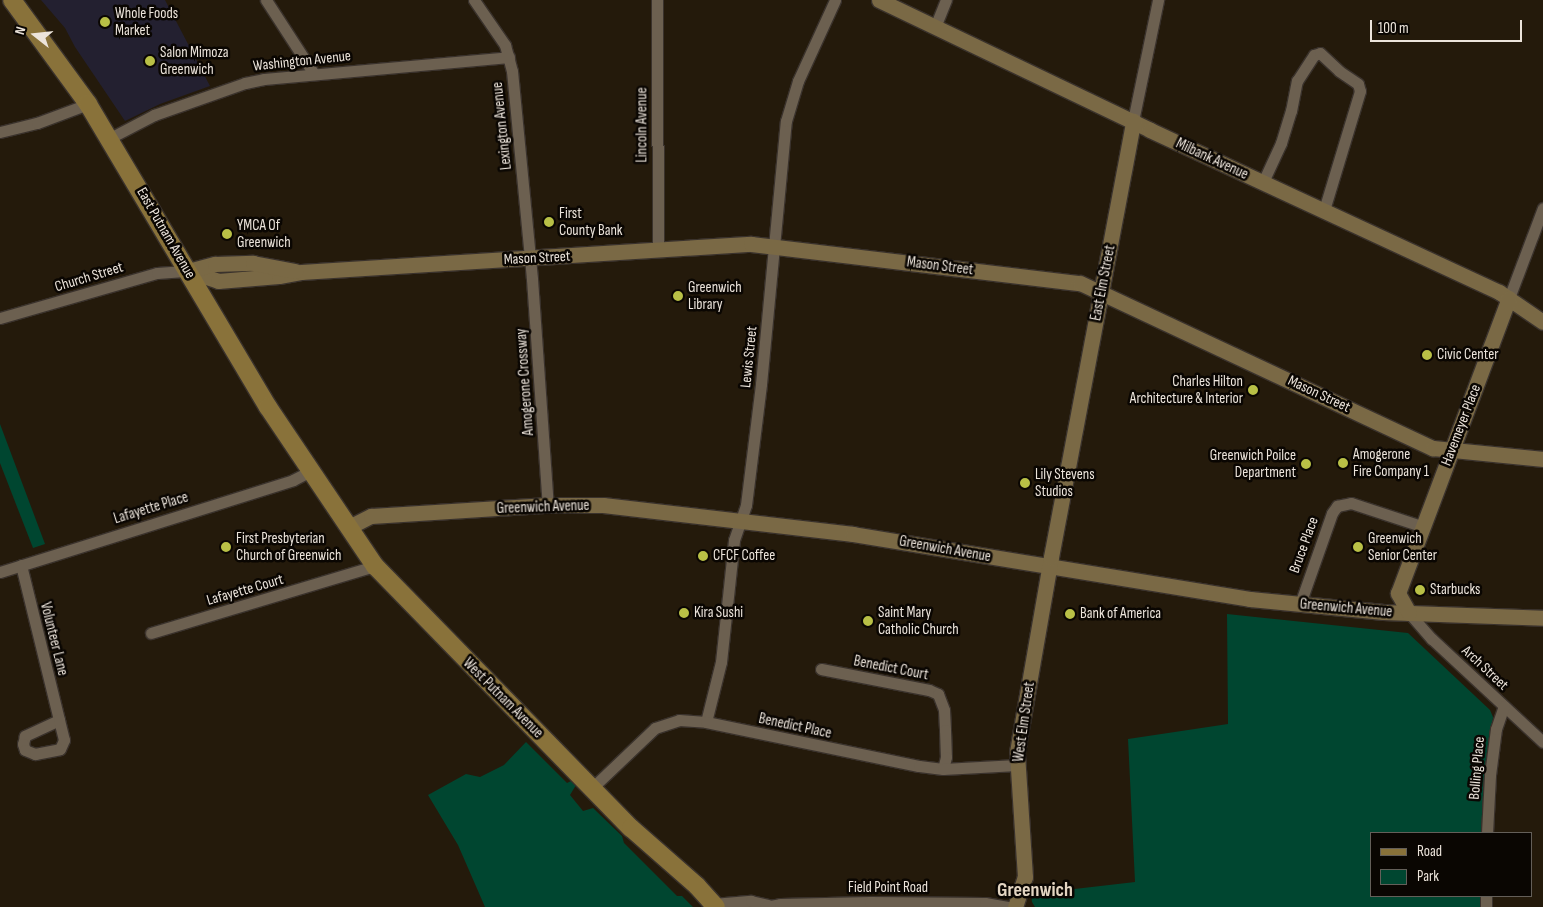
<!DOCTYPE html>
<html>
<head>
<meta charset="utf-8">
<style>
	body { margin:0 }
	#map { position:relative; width:1543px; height:907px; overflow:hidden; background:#241a0b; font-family:"Sofia Sans Condensed",sans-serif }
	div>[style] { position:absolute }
	.commercial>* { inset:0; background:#232030 }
	.green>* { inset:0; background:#004630 }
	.roads { filter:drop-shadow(1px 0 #3a322c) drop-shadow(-1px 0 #3a322c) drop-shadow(0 1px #3a322c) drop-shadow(0 -1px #3a322c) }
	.street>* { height:11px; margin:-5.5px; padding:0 5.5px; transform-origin:5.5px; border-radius:5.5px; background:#6c6050 }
	.secondary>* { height:15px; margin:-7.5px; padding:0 7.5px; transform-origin:7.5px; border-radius:7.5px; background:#7a6945 }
	.primary>* { height:18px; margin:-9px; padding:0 9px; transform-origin:9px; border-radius:9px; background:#89723a }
	.dots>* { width:14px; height:14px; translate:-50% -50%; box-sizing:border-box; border:2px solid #0a0602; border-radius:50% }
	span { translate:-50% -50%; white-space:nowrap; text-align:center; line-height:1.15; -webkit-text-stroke:5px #0a0602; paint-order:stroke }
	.poi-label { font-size:15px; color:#ece4db }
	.left { translate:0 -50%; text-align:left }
	.right { translate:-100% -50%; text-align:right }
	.street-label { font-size:15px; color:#ece4db }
	.district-label { font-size:20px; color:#e3d5c2; font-weight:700 }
	.legend { position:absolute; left:1370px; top:832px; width:162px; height:65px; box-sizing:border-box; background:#0a0602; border:1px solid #645f59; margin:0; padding:6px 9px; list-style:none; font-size:15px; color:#ece4db }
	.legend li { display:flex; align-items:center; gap:10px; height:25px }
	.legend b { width:25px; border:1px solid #645f59 }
	.north { position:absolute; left:10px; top:10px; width:50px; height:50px; -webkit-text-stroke:4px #0a0602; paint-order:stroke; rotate:286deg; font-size:14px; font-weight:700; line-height:20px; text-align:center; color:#ece4db }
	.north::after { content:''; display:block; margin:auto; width:18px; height:22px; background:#ece4db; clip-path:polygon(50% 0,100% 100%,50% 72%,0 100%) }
	.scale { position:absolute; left:1370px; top:20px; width:152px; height:22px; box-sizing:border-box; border:2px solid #ece4db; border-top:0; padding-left:6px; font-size:15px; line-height:18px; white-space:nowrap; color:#ece4db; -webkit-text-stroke:4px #0a0602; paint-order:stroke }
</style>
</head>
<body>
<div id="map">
	<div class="commercial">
		<div style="clip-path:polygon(41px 0,165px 0,210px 86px,160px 104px,125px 121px,75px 47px,65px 28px)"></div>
	</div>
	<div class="green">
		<div style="clip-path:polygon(0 424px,45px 544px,33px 548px,0 463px)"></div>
		<div style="clip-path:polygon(1227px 614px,1408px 633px,1490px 710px,1493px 717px,1481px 833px,1372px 833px,1372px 896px,1480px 896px,1480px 907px,1035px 907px,1032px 902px,1031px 894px,1135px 882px,1128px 739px,1228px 724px)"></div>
		<div style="clip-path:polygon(526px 742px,567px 783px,571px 781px,576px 785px,570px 795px,583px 811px,593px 808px,622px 836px,624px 843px,677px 896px,682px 896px,693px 907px,485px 907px,458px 845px,428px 795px,466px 774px,480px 777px,504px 765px)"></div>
	</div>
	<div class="roads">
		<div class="street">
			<div style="left:266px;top:0;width:88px;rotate:57deg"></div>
			<div style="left:474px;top:0;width:55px;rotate:55.4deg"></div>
			<div style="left:505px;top:45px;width:27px;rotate:75deg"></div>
			<div style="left:512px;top:71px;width:209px;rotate:84.5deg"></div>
			<div style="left:532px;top:279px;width:227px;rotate:86deg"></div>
			<div style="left:657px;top:0;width:251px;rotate:89.8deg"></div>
			<div style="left:935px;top:27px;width:29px;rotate:-68deg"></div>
			<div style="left:1133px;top:121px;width:124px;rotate:-78.3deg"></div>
			<div style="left:0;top:132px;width:38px;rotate:-14deg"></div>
			<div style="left:37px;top:123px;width:54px;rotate:-20.4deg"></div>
			<div style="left:110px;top:138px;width:50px;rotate:-27.6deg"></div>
			<div style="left:154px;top:115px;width:96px;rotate:-19.4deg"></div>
			<div style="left:245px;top:83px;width:19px;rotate:-12deg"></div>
			<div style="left:264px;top:79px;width:246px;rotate:-5.1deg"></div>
			<div style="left:1263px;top:182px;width:43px;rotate:-65.2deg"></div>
			<div style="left:1281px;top:143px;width:34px;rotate:-73deg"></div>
			<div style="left:1291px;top:111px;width:31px;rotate:-79deg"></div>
			<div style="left:1297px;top:81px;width:31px;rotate:-57deg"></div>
			<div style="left:1314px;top:55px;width:6px;rotate:-18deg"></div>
			<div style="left:1320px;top:53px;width:26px;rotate:43deg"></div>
			<div style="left:1339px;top:71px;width:23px;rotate:34deg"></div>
			<div style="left:1358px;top:84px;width:7px;rotate:74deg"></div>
			<div style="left:1360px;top:91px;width:124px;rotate:106.8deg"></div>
			<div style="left:1509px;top:298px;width:96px;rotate:-69.3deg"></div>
			<div style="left:0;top:318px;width:163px;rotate:-16deg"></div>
			<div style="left:157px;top:273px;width:31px;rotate:-4deg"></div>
			<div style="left:21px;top:565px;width:160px;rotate:76.2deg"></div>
			<div style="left:59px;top:720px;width:38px;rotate:155deg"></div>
			<div style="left:25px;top:736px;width:8px;rotate:104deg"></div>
			<div style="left:23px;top:744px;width:6px;rotate:72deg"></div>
			<div style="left:25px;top:750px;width:11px;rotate:22deg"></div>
			<div style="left:35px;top:754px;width:25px;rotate:-11deg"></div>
			<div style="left:60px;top:749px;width:10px;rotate:-66deg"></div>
			<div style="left:64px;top:740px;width:21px;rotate:-104deg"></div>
			<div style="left:0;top:572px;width:307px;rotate:-17.4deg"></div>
			<div style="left:293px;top:480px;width:20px;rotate:-27deg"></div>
			<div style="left:1300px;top:604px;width:96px;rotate:-70.6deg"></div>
			<div style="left:1332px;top:513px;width:9px;rotate:-54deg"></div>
			<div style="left:1337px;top:506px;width:14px;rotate:-12deg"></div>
			<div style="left:1351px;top:503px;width:77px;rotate:18.2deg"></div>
			<div style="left:1409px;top:613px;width:35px;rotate:49deg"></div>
			<div style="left:1432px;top:639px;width:151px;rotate:42.9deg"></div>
			<div style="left:151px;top:633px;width:234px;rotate:-16.7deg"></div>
			<div style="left:821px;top:669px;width:110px;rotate:11deg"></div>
			<div style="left:929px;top:690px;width:10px;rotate:24deg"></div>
			<div style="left:938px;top:694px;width:17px;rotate:69deg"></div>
			<div style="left:944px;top:710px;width:20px;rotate:87deg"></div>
			<div style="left:945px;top:730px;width:27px;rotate:88deg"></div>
			<div style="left:946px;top:757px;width:12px;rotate:104deg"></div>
			<div style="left:706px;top:722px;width:62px;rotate:-76deg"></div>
			<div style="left:721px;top:662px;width:123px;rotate:-83.9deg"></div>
			<div style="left:734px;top:540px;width:37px;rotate:-71deg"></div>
			<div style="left:746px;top:505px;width:122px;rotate:-82.9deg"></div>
			<div style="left:761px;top:384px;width:264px;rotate:-84.6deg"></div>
			<div style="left:786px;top:121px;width:42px;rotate:-73.3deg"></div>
			<div style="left:798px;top:81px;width:89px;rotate:-65.4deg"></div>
			<div style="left:592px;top:788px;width:87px;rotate:-43.6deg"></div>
			<div style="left:655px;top:728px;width:25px;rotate:-18deg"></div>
			<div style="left:679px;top:720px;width:27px;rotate:4deg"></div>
			<div style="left:706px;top:722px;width:217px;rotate:11.7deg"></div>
			<div style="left:919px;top:766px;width:24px;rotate:7deg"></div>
			<div style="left:943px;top:769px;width:74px;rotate:-3.1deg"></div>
			<div style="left:1487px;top:833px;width:58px;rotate:-87deg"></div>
			<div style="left:1490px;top:775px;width:46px;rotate:-82.6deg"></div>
			<div style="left:1496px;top:729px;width:24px;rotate:-71deg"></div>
			<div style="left:713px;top:904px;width:38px;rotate:-5deg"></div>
			<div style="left:751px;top:901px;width:17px;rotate:13deg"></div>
			<div style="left:765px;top:907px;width:15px;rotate:-11deg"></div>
			<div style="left:780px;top:904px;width:90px;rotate:-1.3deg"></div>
			<div style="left:870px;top:902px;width:115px;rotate:0.5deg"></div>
			<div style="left:985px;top:903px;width:23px;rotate:10deg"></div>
			<div style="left:1486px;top:907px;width:11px;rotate:-90deg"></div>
		</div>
		<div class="secondary">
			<div style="left:879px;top:0;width:301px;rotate:25.6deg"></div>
			<div style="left:1150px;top:130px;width:385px;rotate:24.9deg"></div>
			<div style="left:1499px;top:292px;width:53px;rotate:34.3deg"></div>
			<div style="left:188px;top:271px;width:32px;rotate:18deg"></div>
			<div style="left:218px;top:281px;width:61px;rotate:-4.7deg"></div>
			<div style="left:279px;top:276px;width:22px;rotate:-10deg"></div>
			<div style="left:301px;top:272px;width:451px;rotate:-3.6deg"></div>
			<div style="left:751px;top:244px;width:331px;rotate:6.8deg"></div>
			<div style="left:1080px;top:283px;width:390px;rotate:25.1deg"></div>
			<div style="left:1433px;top:448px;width:111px;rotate:5.7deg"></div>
			<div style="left:188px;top:271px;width:28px;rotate:-15deg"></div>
			<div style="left:215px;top:264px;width:38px;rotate:-2deg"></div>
			<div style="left:253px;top:263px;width:43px;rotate:10.8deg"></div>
			<div style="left:349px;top:527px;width:25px;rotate:-27deg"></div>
			<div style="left:371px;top:516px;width:177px;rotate:-3.6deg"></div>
			<div style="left:548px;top:505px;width:55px"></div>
			<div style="left:603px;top:505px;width:252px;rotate:6.6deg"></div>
			<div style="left:853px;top:534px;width:402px;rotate:9.3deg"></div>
			<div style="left:1250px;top:599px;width:134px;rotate:5.6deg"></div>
			<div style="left:1383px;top:612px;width:160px;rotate:2.1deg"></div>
			<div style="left:1409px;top:613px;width:23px;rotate:-119deg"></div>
			<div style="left:1398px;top:593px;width:315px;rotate:-69.4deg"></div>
			<div style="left:1015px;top:907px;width:32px;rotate:-72deg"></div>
			<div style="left:1025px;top:877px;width:125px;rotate:-93.7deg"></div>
			<div style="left:1017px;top:752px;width:198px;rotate:-80.1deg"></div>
			<div style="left:1051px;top:557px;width:444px;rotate:-79.3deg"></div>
		</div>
		<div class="primary">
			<div style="left:12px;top:0;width:129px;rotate:53.8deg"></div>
			<div style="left:88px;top:104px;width:352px;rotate:59.3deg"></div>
			<div style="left:268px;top:407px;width:192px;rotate:56.1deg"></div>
			<div style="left:375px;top:566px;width:366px;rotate:45.7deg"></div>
			<div style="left:631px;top:828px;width:88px;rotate:41.3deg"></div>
			<div style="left:697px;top:886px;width:28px;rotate:48deg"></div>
		</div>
	</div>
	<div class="dots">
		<div style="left:105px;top:22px;background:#b9c046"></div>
		<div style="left:150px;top:61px;background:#b9c046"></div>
		<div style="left:549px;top:222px;background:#b9c046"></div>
		<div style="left:227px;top:234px;background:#b9c046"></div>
		<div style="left:678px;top:296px;background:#b9c046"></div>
		<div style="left:1427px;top:355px;background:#b9c046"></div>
		<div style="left:1253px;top:390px;background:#b9c046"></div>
		<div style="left:1343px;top:463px;background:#b9c046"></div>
		<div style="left:1306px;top:464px;background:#b9c046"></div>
		<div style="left:1025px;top:483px;background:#b9c046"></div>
		<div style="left:226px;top:547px;background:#b9c046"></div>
		<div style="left:1358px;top:547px;background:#b9c046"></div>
		<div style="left:703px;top:556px;background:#b9c046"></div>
		<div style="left:1420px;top:590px;background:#b9c046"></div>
		<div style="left:684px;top:613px;background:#b9c046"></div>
		<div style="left:1070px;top:614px;background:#b9c046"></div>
		<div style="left:868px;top:621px;background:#b9c046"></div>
	</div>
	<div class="poi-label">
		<span class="left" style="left:115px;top:22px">Whole Foods<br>Market</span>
		<span class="left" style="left:160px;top:61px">Salon Mimoza<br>Greenwich</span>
		<span class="left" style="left:559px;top:222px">First<br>County Bank</span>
		<span class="left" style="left:237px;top:234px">YMCA Of<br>Greenwich</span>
		<span class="left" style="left:688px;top:296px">Greenwich<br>Library</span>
		<span class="left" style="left:1437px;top:355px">Civic Center</span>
		<span class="right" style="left:1243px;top:390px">Charles Hilton<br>Architecture &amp; Interior</span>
		<span class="left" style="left:1353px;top:463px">Amogerone<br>Fire Company 1</span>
		<span class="right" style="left:1296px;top:464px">Greenwich Poilce<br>Department</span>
		<span class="left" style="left:1035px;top:483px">Lily Stevens<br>Studios</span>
		<span class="left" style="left:236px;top:547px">First Presbyterian<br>Church of Greenwich</span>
		<span class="left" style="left:1368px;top:547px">Greenwich<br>Senior Center</span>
		<span class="left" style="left:713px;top:556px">CFCF Coffee</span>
		<span class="left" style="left:1430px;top:590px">Starbucks</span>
		<span class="left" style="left:878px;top:621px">Saint Mary<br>Catholic Church</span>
		<span class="left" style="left:694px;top:613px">Kira Sushi</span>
		<span class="left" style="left:1080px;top:614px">Bank of America</span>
	</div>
	<div class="street-label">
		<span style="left:302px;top:61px;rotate:-6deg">Washington Avenue</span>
		<span style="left:642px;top:125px;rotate:-90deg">Lincoln Avenue</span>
		<span style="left:502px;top:126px;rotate:-96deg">Lexington Avenue</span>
		<span style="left:1212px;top:159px;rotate:25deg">Milbank Avenue</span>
		<span style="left:166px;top:233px;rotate:60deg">East Putnam Avenue</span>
		<span style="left:537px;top:258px;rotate:-3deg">Mason Street</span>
		<span style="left:940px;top:266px;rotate:7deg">Mason Street</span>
		<span style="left:89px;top:277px;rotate:-17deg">Church Street</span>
		<span style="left:1103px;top:283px;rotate:-79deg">East Elm Street</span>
		<span style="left:749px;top:357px;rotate:-84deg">Lewis Street</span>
		<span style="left:525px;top:382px;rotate:-94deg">Amogerone Crossway</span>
		<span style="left:1319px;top:394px;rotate:25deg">Mason Street</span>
		<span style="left:1461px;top:425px;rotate:-69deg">Havemeyer Place</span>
		<span style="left:543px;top:507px;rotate:-2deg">Greenwich Avenue</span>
		<span style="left:151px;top:508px;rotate:-17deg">Lafayette Place</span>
		<span style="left:1304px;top:545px;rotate:-70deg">Bruce Place</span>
		<span style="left:945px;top:549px;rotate:10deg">Greenwich Avenue</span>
		<span style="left:245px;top:590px;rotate:-16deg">Lafayette Court</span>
		<span style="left:1346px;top:608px;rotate:5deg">Greenwich Avenue</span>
		<span style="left:54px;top:639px;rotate:76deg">Volunteer Lane</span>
		<span style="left:891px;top:668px;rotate:11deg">Benedict Court</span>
		<span style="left:1485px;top:668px;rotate:43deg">Arch Street</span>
		<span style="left:503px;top:698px;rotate:45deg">West Putnam Avenue</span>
		<span style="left:1024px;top:722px;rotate:-82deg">West Elm Street</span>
		<span style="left:795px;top:726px;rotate:12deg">Benedict Place</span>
		<span style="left:1477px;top:768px;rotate:-85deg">Bolling Place</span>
		<span style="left:888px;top:888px">Field Point Road</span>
	</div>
	<div class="district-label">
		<span style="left:1035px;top:890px">Greenwich</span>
	</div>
	<ul class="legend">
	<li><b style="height:6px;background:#89723a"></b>Road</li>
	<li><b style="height:14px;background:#004630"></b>Park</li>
	</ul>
	<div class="north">N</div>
	<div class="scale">100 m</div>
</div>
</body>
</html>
